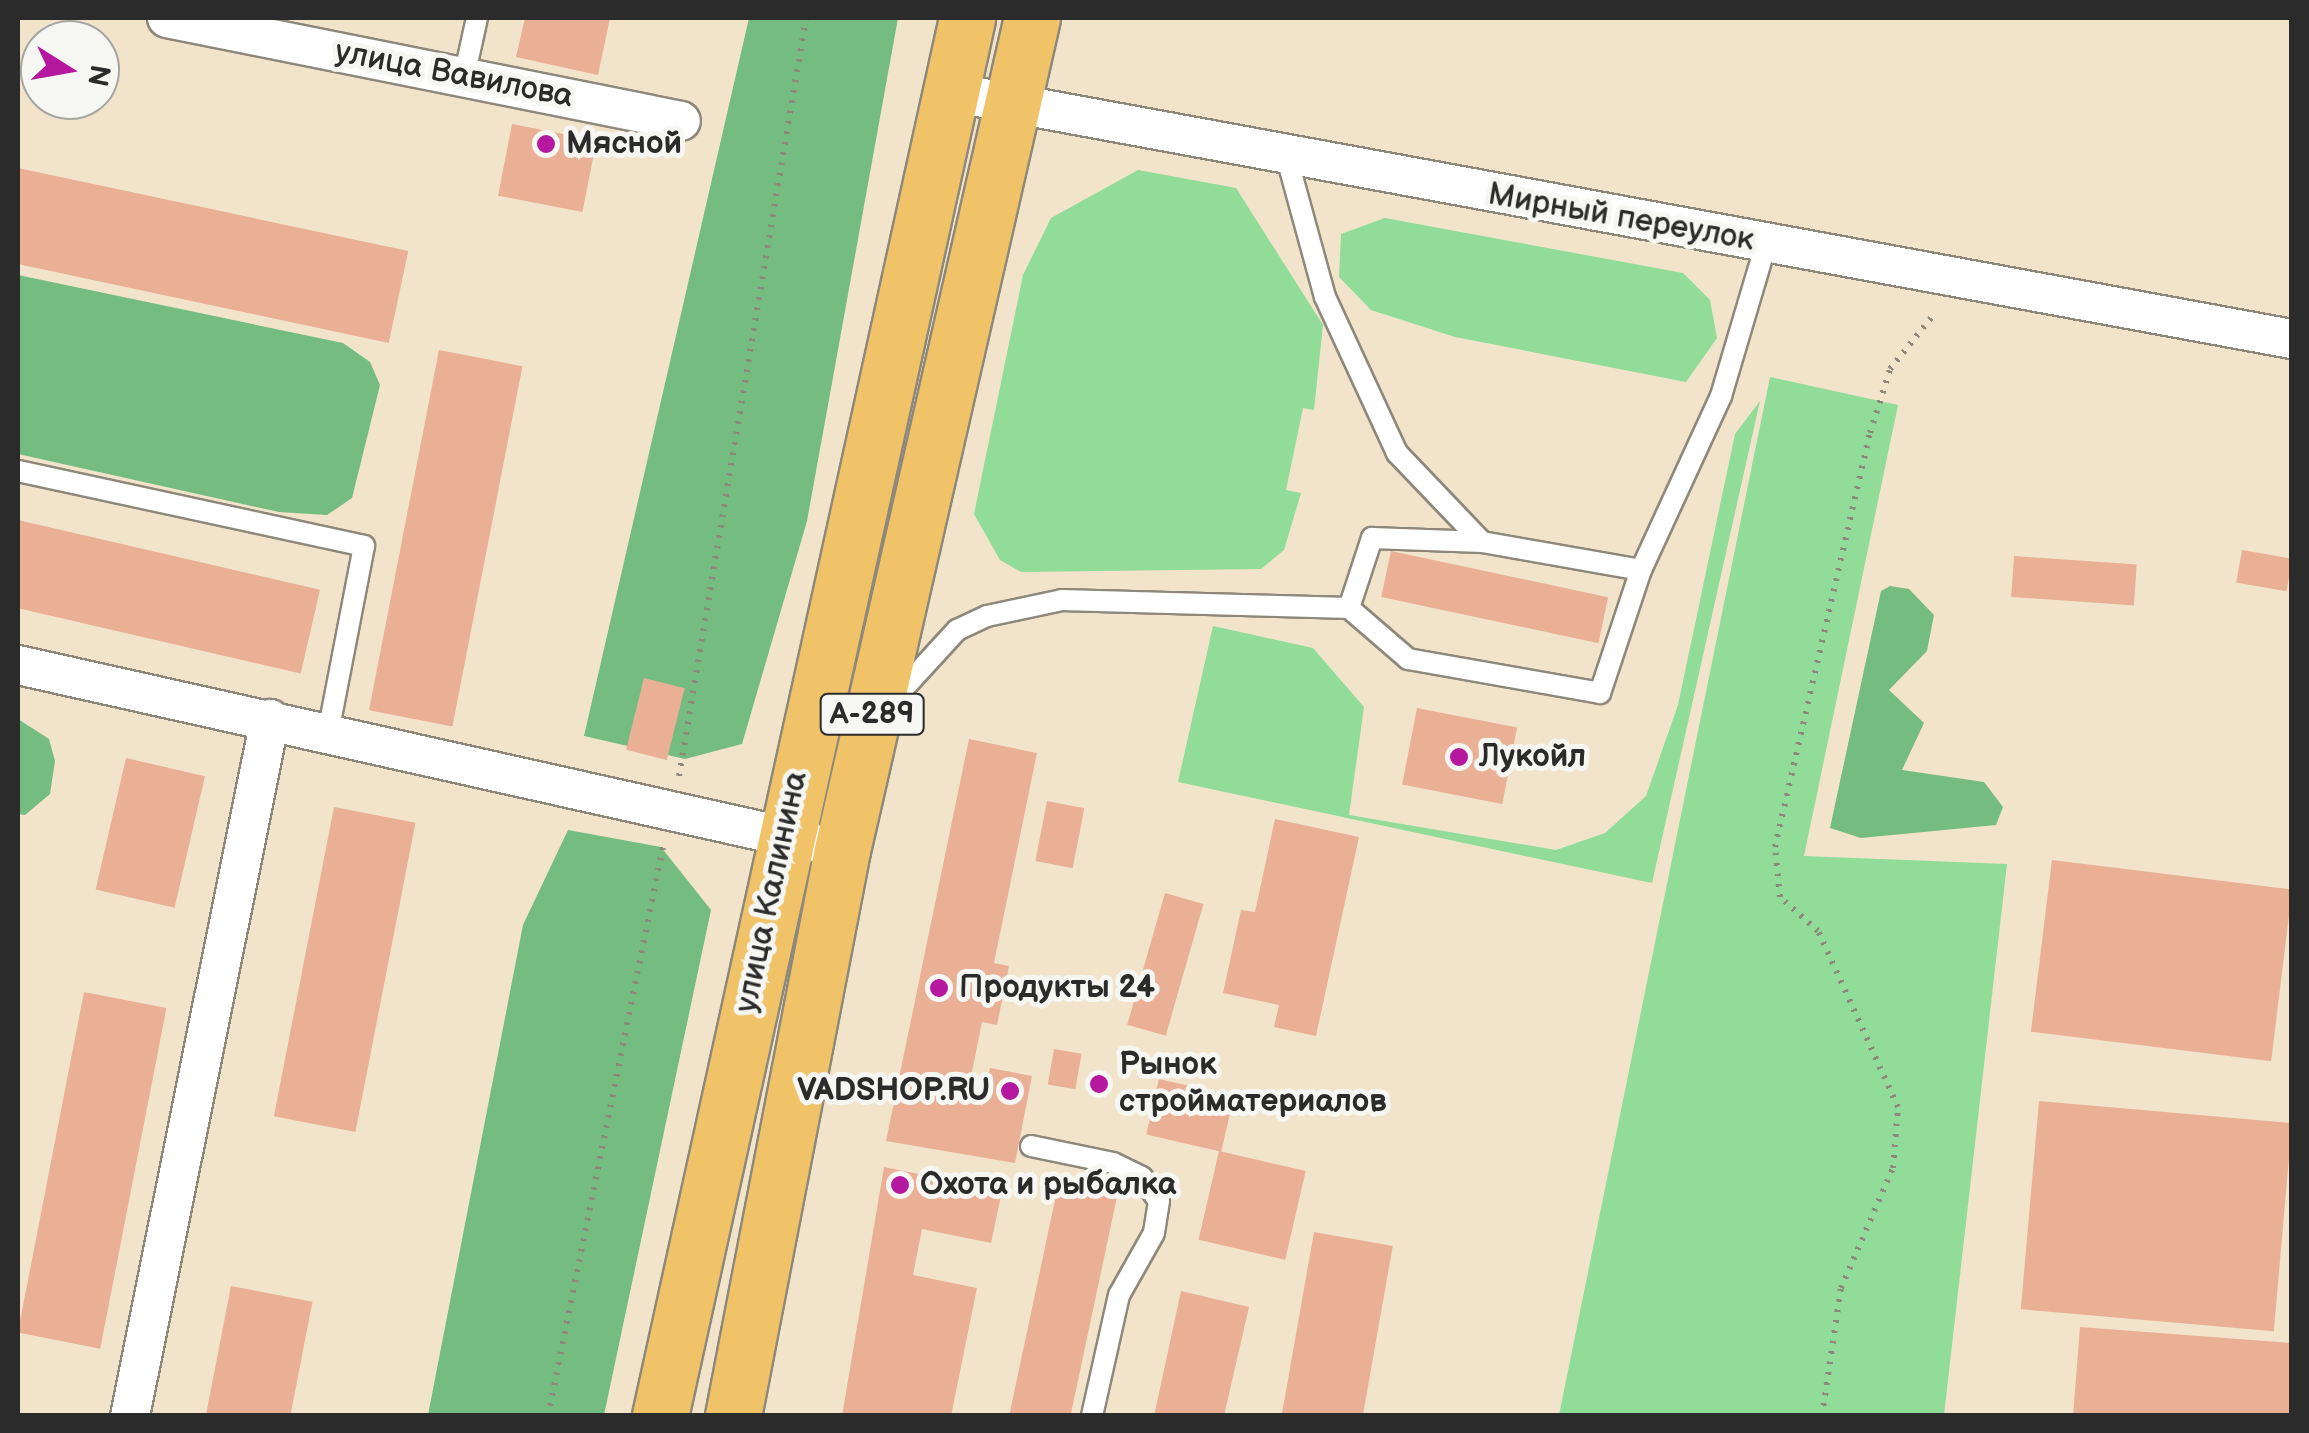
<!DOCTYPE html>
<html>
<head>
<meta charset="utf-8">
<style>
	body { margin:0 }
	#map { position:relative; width:2309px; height:1433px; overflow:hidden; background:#f1e4cb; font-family:"Balsamiq Sans",sans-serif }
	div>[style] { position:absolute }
	.green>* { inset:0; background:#91dc98 }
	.forest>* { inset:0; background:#74bc80 }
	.building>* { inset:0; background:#e9b096; transform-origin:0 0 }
	.path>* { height:6px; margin-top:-3px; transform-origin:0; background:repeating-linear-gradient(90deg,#8e887b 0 2.5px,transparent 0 10.5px) }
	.roads { filter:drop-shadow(2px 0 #8e887b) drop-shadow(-2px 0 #8e887b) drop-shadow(0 2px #8e887b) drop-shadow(0 -2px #8e887b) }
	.service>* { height:20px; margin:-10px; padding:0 10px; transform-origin:10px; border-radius:10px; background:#fff }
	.minor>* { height:38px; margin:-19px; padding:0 19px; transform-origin:19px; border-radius:19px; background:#fff }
	.trunk>* { height:55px; margin:-27.5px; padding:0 27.5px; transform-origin:27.5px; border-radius:27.5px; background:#f0c369 }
	.dots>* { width:28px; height:28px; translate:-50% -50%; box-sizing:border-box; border:5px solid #f6f6f2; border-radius:50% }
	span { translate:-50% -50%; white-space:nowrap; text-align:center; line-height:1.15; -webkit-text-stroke:10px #f6f6f2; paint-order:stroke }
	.shield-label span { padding:2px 8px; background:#f6f6f2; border:2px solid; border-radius:8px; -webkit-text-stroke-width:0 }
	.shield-label { font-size:30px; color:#2b2b2b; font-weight:700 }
	.street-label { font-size:32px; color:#2b2b2b }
	.poi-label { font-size:32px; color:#2b2b2b; font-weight:700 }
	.left { translate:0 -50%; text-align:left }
	.right { translate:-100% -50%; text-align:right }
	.frame { position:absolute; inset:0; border:20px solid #2b2b2b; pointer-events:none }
	.north { position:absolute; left:20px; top:20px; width:100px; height:100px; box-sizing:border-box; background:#f6f6f2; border:2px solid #a5a5a2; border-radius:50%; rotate:101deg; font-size:28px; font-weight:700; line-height:40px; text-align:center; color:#2b2b2b }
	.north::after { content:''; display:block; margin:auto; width:35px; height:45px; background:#b5179e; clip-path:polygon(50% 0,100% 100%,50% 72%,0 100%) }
</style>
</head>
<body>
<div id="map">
	<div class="green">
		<div style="clip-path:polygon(1138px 170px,1236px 188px,1323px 325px,1314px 410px,1303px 408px,1286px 490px,1301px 493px,1284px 550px,1261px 569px,1021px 572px,1000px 560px,974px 514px,1023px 275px,1051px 218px)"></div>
		<div style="clip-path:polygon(1385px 218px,1683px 273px,1710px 300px,1717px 338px,1686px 382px,1455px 337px,1371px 310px,1339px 277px,1341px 234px)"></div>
		<div style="clip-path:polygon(1770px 377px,1898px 405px,1804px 856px,2007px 864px,1944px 1415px,1559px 1415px)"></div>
		<div style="clip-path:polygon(1760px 401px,1652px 883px,1178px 782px,1213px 626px,1313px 648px,1364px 707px,1349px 815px,1556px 850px,1605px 833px,1646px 796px,1678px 705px,1735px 434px)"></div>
	</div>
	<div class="forest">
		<div style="clip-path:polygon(749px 18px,898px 18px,807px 521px,742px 744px,685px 759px,584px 736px)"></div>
		<div style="clip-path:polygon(18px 275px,343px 343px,370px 362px,380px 385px,352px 498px,327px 515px,279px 512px,18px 454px)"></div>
		<div style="clip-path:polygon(1890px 586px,1909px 589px,1934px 615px,1927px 651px,1889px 690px,1924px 723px,1902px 770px,1984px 782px,2003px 807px,1996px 825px,1861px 838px,1830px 828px,1881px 591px)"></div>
		<div style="clip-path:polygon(18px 719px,49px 739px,55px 761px,50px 794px,25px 815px,18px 814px)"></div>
		<div style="clip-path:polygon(568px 830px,661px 847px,711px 910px,604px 1415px,428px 1415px,523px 925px)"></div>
	</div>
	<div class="building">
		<div style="clip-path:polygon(525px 18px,610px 18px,598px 75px,516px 57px)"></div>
		<div style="left:512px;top:124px;width:86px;height:73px;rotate:11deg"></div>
		<div style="left:18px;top:168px;width:399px;height:94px;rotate:12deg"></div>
		<div style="left:439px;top:350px;width:85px;height:367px;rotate:11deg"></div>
		<div style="left:18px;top:520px;width:310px;height:86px;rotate:13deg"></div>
		<div style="left:2242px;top:550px;width:51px;height:33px;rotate:10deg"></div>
		<div style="left:1391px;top:551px;width:222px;height:47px;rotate:12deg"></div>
		<div style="left:2014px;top:556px;width:123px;height:41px;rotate:4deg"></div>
		<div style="left:644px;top:678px;width:42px;height:74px;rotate:14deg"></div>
		<div style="left:1417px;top:708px;width:102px;height:78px;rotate:11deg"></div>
		<div style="clip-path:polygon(969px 739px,1037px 753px,994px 963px,1009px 966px,997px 1025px,982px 1022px,966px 1102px,983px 1105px,990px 1068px,1032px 1076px,1015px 1163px,886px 1141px)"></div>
		<div style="left:126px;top:758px;width:81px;height:135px;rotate:13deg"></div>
		<div style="left:1047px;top:801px;width:38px;height:61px;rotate:11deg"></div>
		<div style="left:334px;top:807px;width:83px;height:315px;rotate:11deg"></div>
		<div style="clip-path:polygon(1275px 819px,1359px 837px,1316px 1036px,1274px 1027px,1279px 1005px,1223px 993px,1241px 910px,1255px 912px)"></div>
		<div style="left:2052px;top:860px;width:242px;height:173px;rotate:7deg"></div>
		<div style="left:1165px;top:893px;width:40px;height:137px;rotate:16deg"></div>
		<div style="left:84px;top:992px;width:84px;height:347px;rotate:11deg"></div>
		<div style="left:1054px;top:1049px;width:28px;height:36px;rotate:10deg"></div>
		<div style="left:1159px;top:1079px;width:77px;height:57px;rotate:13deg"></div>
		<div style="left:2039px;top:1101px;width:254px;height:209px;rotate:5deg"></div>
		<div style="left:1219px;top:1151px;width:89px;height:91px;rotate:13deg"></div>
		<div style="clip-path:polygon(884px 1167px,1002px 1191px,991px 1243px,922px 1229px,913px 1275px,977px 1288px,951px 1416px,842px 1416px)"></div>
		<div style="left:1058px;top:1186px;width:60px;height:235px;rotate:12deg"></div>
		<div style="left:1314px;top:1232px;width:80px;height:187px;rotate:10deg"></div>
		<div style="left:231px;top:1286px;width:83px;height:133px;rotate:11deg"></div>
		<div style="clip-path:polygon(1181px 1291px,1249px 1307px,1224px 1416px,1154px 1416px)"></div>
		<div style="clip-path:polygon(2080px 1327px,2292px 1343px,2292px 1416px,2073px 1416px)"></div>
	</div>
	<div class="path">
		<div style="left:679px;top:776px;width:769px;rotate:-80.49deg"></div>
		<div style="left:548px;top:1416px;width:581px;rotate:-78.59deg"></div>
		<div style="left:1822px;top:1416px;width:129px;rotate:-81.6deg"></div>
		<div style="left:1841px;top:1288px;width:131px;rotate:-66.6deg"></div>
		<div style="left:1893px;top:1168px;width:61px;rotate:-85.3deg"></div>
		<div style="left:1898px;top:1107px;width:193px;rotate:-114.4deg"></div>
		<div style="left:1818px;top:931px;width:51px;rotate:-138.2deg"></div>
		<div style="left:1780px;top:897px;width:50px;rotate:-95.7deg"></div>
		<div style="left:1775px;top:847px;width:425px;rotate:-77.1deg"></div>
		<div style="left:1870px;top:433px;width:67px;rotate:-72.6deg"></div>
		<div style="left:1890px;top:369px;width:72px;rotate:-51.2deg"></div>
	</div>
	<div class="roads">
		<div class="service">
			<div style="left:464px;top:77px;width:60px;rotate:-77.6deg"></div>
			<div style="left:1287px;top:158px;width:144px;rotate:74.7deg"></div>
			<div style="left:1325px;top:297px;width:172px;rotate:65.2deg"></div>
			<div style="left:1397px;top:453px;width:123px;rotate:46.3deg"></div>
			<div style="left:1482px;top:542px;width:161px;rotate:10deg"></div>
			<div style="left:18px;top:471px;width:354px;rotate:12.2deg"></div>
			<div style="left:364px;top:546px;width:190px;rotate:100.9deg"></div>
			<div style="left:1349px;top:608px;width:78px;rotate:40.8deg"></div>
			<div style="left:1408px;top:659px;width:195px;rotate:10deg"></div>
			<div style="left:1600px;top:693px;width:130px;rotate:-71.6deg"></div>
			<div style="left:1641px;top:570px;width:192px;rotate:-65.3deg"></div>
			<div style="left:1721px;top:396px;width:159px;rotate:-73.5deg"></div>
			<div style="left:891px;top:702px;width:98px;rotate:-47.5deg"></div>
			<div style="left:957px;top:630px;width:33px;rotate:-25deg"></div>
			<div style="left:987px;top:616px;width:77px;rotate:-12deg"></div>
			<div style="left:1062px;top:600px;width:287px;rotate:1.6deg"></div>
			<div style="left:1349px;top:608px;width:74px;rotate:-71.8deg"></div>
			<div style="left:1372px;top:538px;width:110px;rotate:2.1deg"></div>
			<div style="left:1031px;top:1146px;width:84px;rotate:11.7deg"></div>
			<div style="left:1113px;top:1163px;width:32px;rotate:26deg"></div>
			<div style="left:1142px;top:1177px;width:29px;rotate:55deg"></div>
			<div style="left:1159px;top:1201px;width:32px;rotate:99deg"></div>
			<div style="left:1154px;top:1233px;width:71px;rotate:119.4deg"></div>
			<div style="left:1119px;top:1295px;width:124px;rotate:102.6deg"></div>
		</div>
		<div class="minor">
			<div style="left:167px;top:18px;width:524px;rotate:11.33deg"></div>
			<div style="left:951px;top:92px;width:1364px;rotate:10.44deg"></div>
			<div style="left:18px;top:665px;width:812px;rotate:12.6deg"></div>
			<div style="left:130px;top:1416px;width:711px;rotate:-78.64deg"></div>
		</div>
		<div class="trunk">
			<div style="left:660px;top:1416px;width:1431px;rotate:-77.61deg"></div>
			<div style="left:733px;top:1416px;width:576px;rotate:-79.1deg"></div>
			<div style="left:842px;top:850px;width:853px;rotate:-77.14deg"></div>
		</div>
	</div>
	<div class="dots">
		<div style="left:546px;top:144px;background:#b5179e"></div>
		<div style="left:1459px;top:757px;background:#b5179e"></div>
		<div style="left:939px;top:988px;background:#b5179e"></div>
		<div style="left:1099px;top:1084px;background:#b5179e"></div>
		<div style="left:1010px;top:1091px;background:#b5179e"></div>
		<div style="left:900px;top:1185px;background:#b5179e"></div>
	</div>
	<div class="shield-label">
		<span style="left:872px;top:714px">А-289</span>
	</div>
	<div class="street-label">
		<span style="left:454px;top:75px;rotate:11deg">улица Вавилова</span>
		<span style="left:1621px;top:218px;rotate:10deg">Мирный переулок</span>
		<span style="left:772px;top:892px;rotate:-78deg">улица Калинина</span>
	</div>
	<div class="poi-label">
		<span class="left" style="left:566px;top:144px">Мясной</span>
		<span class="left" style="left:1479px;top:757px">Лукойл</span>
		<span class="left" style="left:959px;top:988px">Продукты 24</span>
		<span class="left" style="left:1119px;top:1084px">Рынок<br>стройматериалов</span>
		<span class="right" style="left:990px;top:1091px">VADSHOP.RU</span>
		<span class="left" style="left:920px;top:1185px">Охота и рыбалка</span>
	</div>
	<div class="frame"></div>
	<div class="north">N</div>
</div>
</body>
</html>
